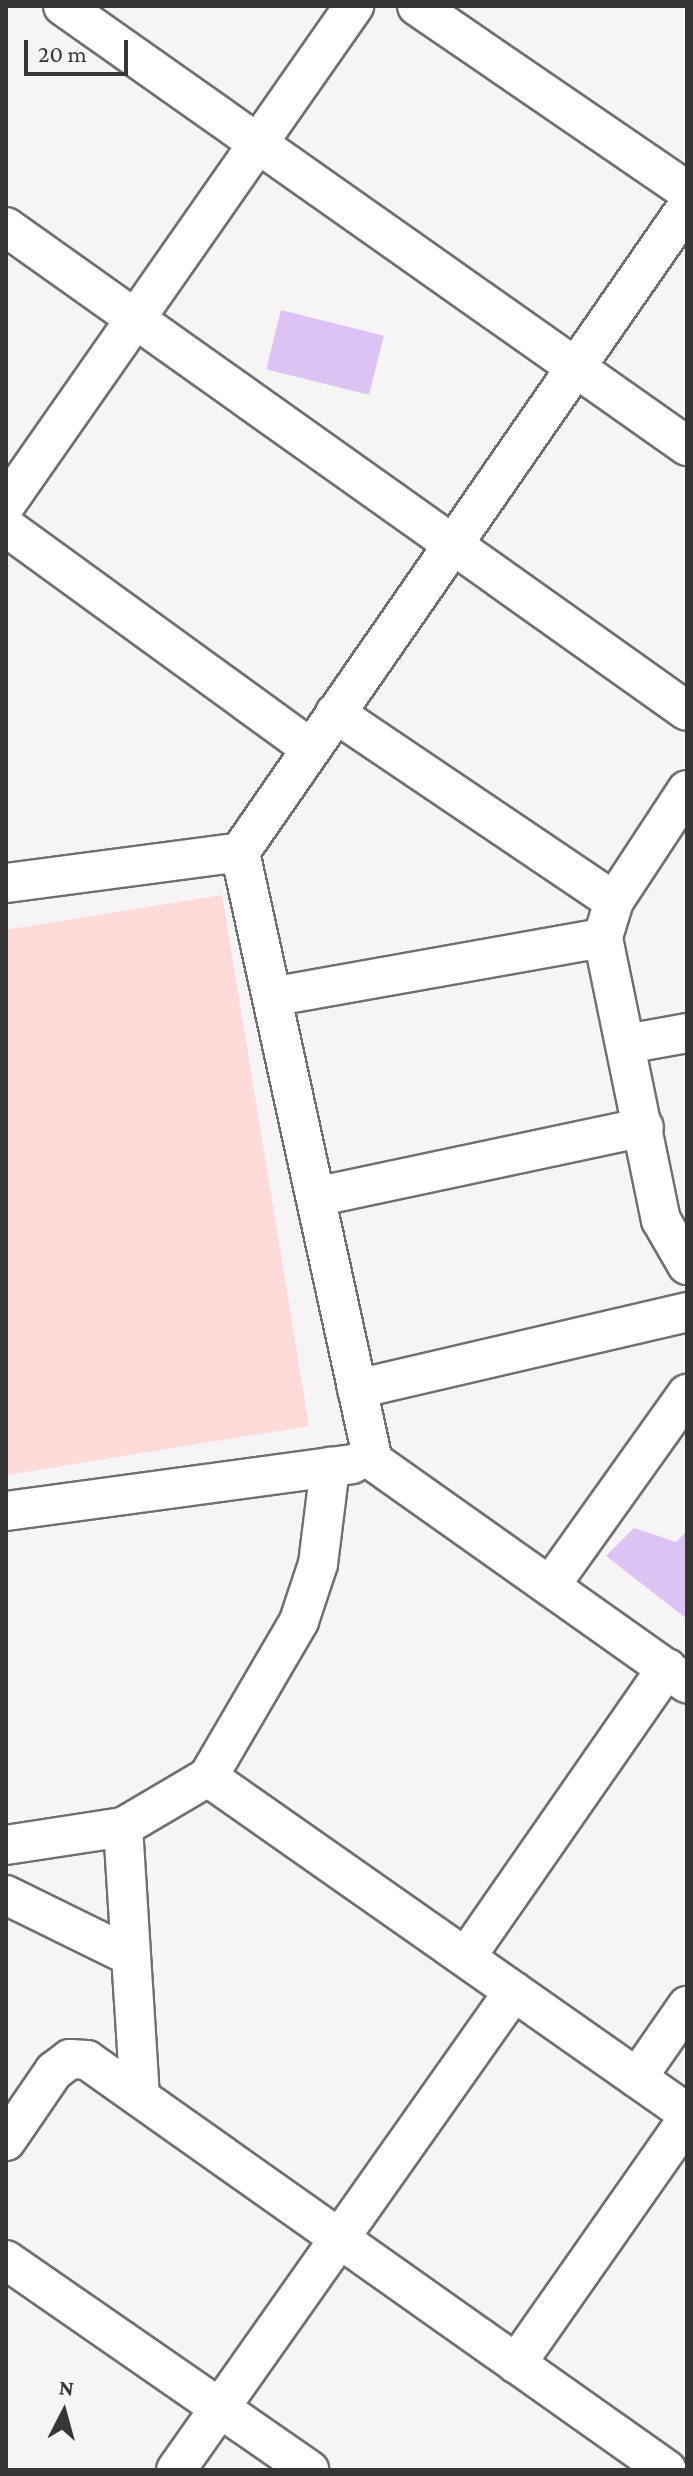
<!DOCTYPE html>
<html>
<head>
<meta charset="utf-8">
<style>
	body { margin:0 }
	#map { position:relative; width:693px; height:2476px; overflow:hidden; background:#f7f4f6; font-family:"Crimson Pro",serif }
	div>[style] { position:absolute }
	.green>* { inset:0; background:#fedad8 }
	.building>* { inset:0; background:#dcc3f4; transform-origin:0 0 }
	.roads { filter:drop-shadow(2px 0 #726f72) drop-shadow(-2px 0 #726f72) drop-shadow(0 2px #726f72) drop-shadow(0 -2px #726f72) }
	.minor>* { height:38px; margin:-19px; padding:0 19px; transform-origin:19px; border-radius:19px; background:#fff }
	span { translate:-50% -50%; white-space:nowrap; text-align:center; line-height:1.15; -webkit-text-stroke:8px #f7f4f6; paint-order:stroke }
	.frame { position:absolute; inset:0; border:8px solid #373637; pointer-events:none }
	.north { position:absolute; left:24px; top:2372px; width:80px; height:80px; -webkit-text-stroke:6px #f7f4f6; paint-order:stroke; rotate:6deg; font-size:22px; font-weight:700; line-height:32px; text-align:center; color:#373637 }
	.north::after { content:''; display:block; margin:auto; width:28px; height:36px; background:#373637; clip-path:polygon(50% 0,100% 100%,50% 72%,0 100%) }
	.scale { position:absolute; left:24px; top:40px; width:104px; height:36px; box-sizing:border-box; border:4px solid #373637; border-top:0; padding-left:10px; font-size:24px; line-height:28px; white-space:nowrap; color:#373637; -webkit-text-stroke:6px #f7f4f6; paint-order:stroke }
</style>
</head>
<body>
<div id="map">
	<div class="green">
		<div style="clip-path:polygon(222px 895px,309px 1426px,6px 1475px,6px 930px)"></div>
	</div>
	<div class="building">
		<div style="left:281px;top:310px;width:106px;height:61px;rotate:14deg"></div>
		<div style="clip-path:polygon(634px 1528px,676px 1542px,687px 1531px,687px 1619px,606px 1556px)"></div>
	</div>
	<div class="roads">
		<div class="minor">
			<div style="left:63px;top:6px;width:764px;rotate:35.19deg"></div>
			<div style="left:417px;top:6px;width:327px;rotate:34.4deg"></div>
			<div style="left:6px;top:227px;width:835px;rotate:35.4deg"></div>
			<div style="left:6px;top:504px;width:608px;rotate:-55.05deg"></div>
			<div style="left:6px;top:527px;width:377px;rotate:36deg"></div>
			<div style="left:335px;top:713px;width:336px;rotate:34deg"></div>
			<div style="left:687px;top:790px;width:133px;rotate:123.3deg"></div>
			<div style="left:614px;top:901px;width:39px;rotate:107deg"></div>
			<div style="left:603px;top:938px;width:288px;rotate:78.4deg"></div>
			<div style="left:661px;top:1220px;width:52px;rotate:60deg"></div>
			<div style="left:240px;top:852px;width:623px;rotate:77.68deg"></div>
			<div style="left:373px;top:1461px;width:385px;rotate:35.3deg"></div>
			<div style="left:6px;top:883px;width:236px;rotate:-7.5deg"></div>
			<div style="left:240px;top:852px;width:785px;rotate:-55.28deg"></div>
			<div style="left:276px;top:996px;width:332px;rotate:-10.1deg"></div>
			<div style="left:626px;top:1044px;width:62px;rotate:-10.2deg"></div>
			<div style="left:320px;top:1196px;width:331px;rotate:-12deg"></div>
			<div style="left:357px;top:1389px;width:339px;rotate:-13.1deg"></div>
			<div style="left:6px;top:1511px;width:349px;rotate:-7.7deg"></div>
			<div style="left:550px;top:1586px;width:236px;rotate:-54.5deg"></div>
			<div style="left:208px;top:1777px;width:585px;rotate:35.05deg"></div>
			<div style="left:123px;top:1827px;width:270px;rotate:86.4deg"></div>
			<div style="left:6px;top:1845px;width:118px;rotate:-8.7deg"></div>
			<div style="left:123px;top:1827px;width:99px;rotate:-30.5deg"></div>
			<div style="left:208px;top:1777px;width:181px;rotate:-59.7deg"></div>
			<div style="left:299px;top:1621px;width:60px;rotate:-71.6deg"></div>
			<div style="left:318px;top:1564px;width:98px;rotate:-82.9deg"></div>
			<div style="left:6px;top:1895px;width:138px;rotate:26.2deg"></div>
			<div style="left:466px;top:1957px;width:352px;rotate:-55.2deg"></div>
			<div style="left:637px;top:2078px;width:88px;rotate:-55.2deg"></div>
			<div style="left:6px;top:2141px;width:85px;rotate:-55.6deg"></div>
			<div style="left:54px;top:2071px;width:20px;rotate:-37deg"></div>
			<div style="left:70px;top:2059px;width:17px;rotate:3deg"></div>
			<div style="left:87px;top:2060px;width:710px;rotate:35.26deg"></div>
			<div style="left:6px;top:2260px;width:369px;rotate:34.7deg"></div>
			<div style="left:516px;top:2364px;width:298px;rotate:-55deg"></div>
			<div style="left:176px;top:2470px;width:586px;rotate:-54.79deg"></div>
		</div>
	</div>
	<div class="frame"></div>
	<div class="north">N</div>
	<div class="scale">20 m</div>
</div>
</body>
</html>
